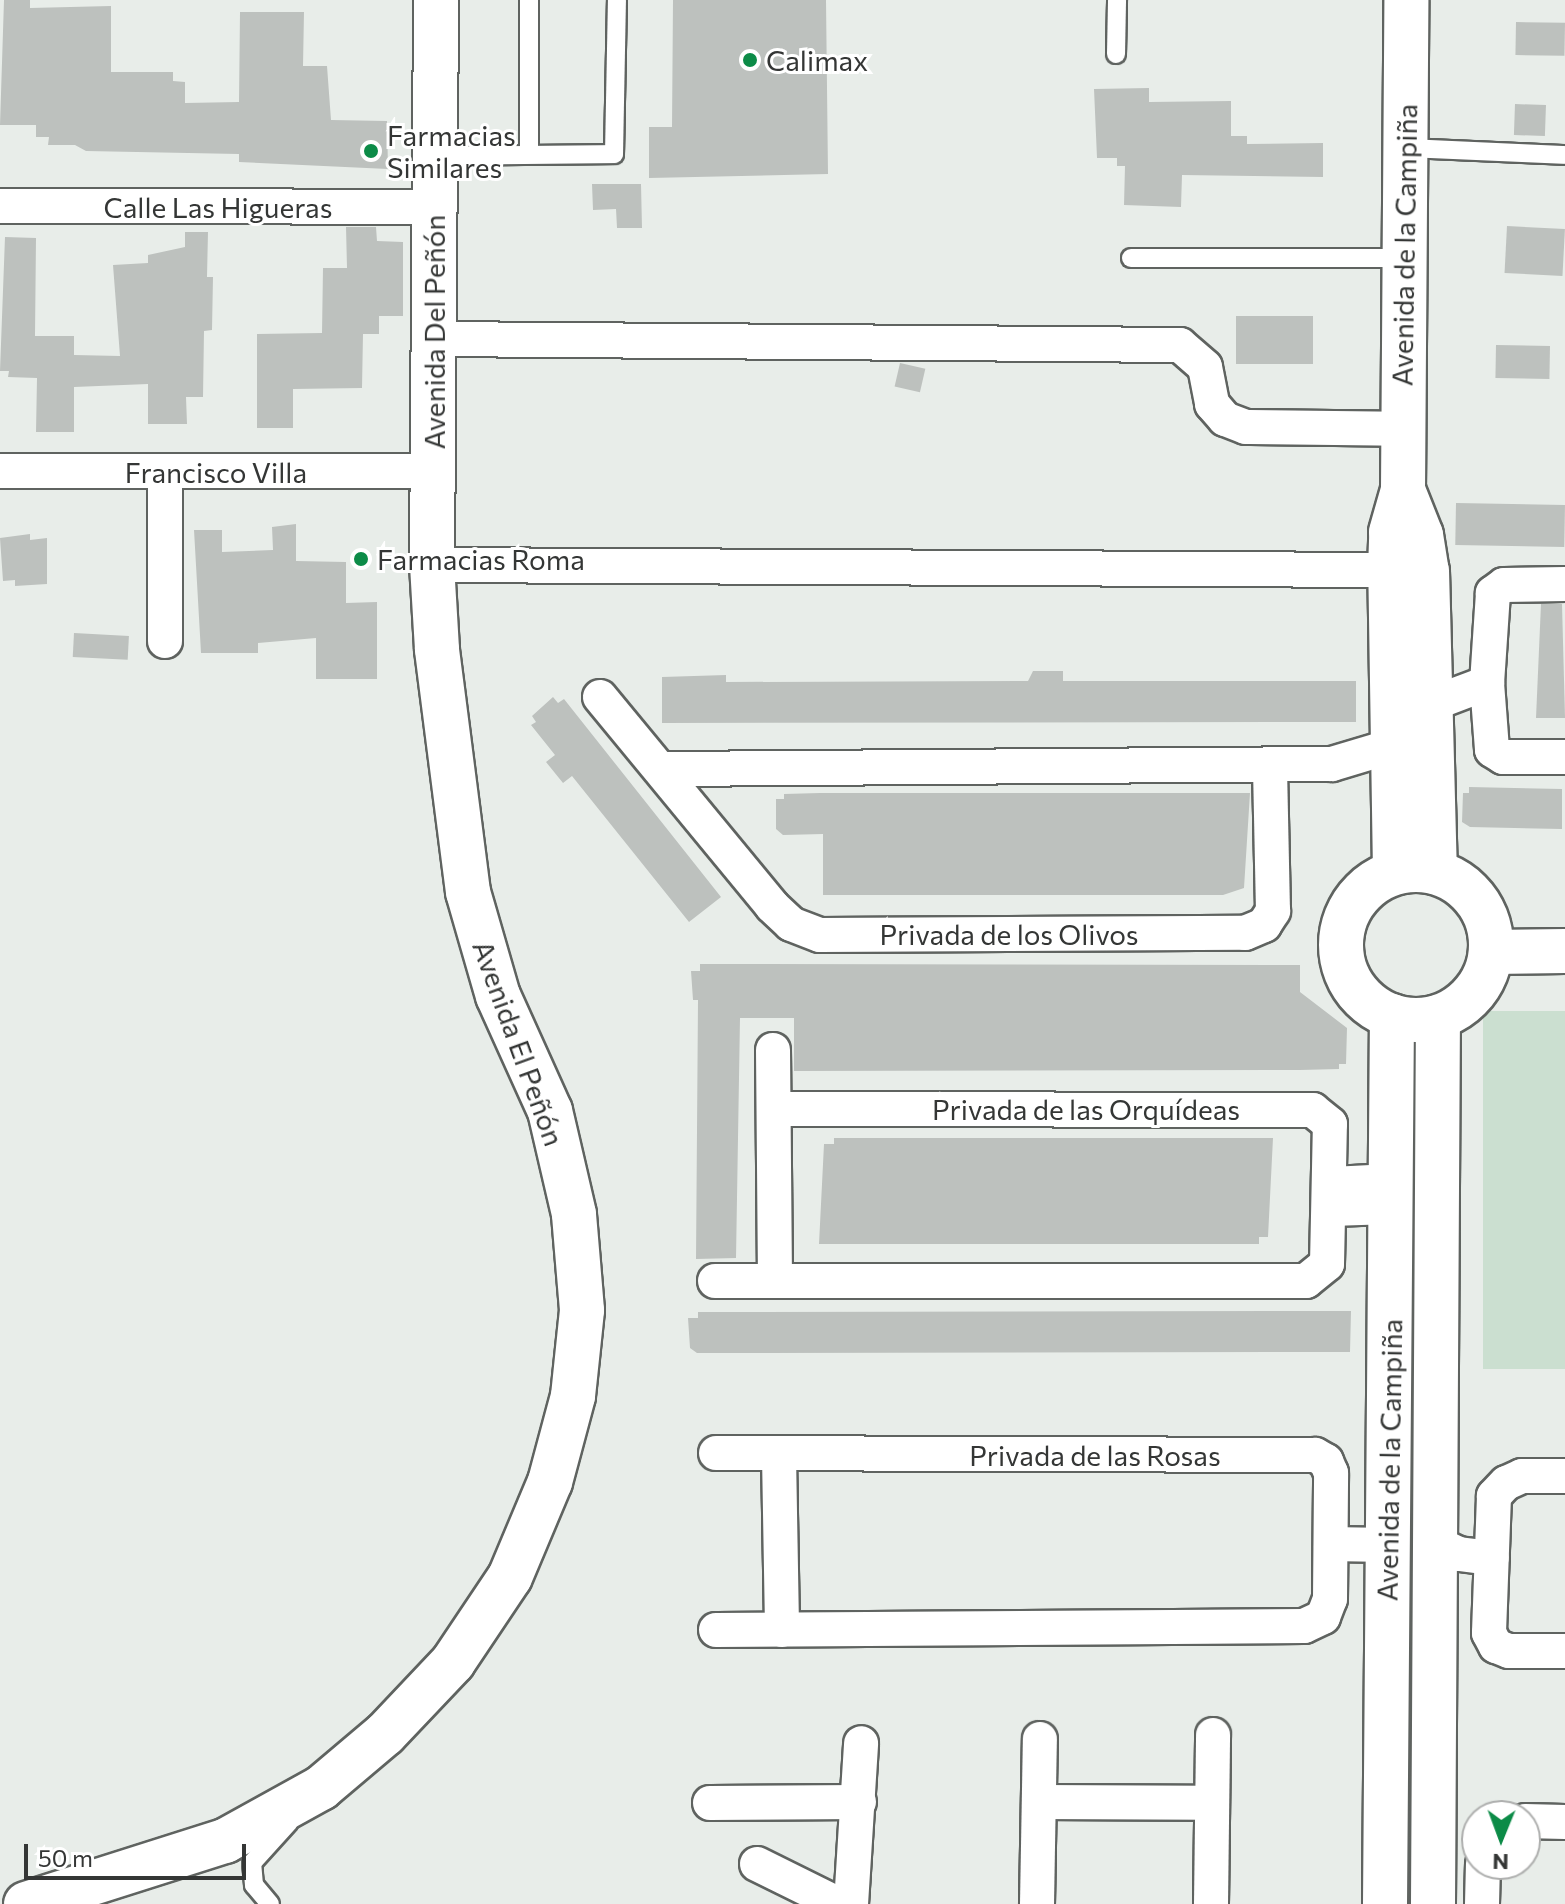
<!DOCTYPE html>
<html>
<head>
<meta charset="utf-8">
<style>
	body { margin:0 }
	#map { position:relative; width:1565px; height:1904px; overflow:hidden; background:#e8ede9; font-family:Commissioner,sans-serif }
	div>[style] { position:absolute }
	.green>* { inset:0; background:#cbdfd0; transform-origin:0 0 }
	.building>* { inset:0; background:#bdc1be; transform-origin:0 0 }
	.roads { filter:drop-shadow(2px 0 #5f6360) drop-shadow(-2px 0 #5f6360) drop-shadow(0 2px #5f6360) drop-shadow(0 -2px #5f6360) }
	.service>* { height:18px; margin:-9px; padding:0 9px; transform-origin:9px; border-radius:9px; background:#fff }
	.minor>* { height:34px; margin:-17px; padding:0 17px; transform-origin:17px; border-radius:17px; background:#fff }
	.tertiary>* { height:44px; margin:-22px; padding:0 22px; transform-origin:22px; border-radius:22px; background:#fff }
	.tertiary>.ring { margin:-22px; padding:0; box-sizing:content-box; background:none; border:44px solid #fff; border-radius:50% }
	.dots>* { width:22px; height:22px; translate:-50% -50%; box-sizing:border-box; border:4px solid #fff; border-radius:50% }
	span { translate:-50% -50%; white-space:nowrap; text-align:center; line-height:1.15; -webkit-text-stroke:6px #fff; paint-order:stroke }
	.poi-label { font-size:28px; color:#343635 }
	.left { translate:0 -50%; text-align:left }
	.street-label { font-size:28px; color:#343635 }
	.north { position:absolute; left:1461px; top:1800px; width:80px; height:80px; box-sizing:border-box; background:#fff; border:2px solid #aeafae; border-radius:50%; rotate:181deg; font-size:22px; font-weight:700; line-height:32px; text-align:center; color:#343635 }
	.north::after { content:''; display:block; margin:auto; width:28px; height:36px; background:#0c8b47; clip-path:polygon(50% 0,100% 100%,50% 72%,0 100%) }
	.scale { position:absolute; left:24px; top:1844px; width:222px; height:36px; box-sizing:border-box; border:4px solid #343635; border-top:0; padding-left:10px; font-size:24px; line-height:28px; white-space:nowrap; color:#343635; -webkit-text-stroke:6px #fff; paint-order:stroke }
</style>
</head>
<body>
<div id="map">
	<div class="green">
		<div style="left:1565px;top:1011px;width:358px;height:82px;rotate:90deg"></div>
	</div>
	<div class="building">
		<div style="clip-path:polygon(4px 0,30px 0,30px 8px,111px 6px,111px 72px,173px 72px,173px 81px,185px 82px,185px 103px,239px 102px,240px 12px,304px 12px,303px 66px,327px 66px,331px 120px,387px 121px,388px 169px,239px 162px,239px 154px,86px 151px,75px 145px,48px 145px,49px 137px,36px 137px,36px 125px,0 125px)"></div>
		<div style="clip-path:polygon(673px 0,826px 0,828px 174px,649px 178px,649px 127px,672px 127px)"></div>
		<div style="left:1516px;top:22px;width:49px;height:33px;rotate:1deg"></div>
		<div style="clip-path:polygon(1149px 88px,1149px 102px,1231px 101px,1231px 136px,1247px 136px,1247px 144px,1323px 143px,1323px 177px,1182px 175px,1181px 207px,1124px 205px,1125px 166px,1117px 166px,1117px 158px,1097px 158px,1094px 89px)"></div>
		<div style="left:1515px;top:104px;width:31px;height:31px;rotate:2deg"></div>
		<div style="clip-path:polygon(592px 184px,641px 184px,642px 228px,617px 228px,616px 209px,593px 210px)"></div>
		<div style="left:1507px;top:226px;width:58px;height:47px;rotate:3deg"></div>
		<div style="clip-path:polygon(346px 227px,376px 227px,377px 241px,403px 242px,403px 316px,379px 316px,379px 334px,363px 334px,362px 388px,293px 389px,293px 428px,257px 428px,257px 334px,322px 333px,323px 268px,347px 268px)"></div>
		<div style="clip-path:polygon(185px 232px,208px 232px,207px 277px,213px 277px,212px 330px,204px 331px,203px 397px,186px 397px,187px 424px,148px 424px,148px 384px,74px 387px,74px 432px,36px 432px,37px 378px,8px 377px,9px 371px,0 371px,5px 237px,36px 238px,35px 336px,74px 336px,74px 355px,120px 356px,113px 265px,148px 263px,148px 255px,185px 247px)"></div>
		<div style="left:1236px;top:316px;width:77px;height:48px"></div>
		<div style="left:1496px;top:345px;width:54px;height:33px;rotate:1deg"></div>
		<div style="left:900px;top:363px;width:26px;height:24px;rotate:13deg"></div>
		<div style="left:1456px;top:503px;width:109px;height:42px;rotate:1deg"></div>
		<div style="clip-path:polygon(296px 524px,296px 561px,346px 562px,346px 603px,377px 602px,377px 679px,316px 679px,316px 638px,258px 643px,258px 653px,201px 653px,194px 530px,222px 530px,222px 552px,273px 550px,272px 527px)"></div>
		<div style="clip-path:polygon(30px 534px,30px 540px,47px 538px,47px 584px,15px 586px,15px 580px,3px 581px,0 538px)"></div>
		<div style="clip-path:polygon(1541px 604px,1562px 604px,1565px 718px,1536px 718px)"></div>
		<div style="left:74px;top:633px;width:55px;height:24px;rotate:3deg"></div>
		<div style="clip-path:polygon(1033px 671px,1063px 671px,1063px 681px,1356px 681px,1356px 722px,662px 723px,662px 677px,726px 675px,726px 682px,1028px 681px)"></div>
		<div style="clip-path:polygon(553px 697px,558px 703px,564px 699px,721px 897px,689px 922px,572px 776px,563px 783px,546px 762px,555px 755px,531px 725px,536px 722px,532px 716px)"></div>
		<div style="clip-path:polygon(1469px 787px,1562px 789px,1562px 829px,1470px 827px,1462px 822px,1463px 793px,1469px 793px)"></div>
		<div style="clip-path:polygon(820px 793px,1250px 793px,1244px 888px,1223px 895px,823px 895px,823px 834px,783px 835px,776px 829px,776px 799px,784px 799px,784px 794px)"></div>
		<div style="clip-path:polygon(700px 964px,1300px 965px,1300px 992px,1347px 1028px,1346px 1064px,1339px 1064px,1339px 1069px,1300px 1070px,794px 1071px,794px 1018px,740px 1018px,736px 1258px,696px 1259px,698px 1000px,693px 1000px,691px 971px,700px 971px)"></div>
		<div style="clip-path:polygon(834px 1138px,1273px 1138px,1268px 1237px,1259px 1237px,1259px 1244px,819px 1244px,824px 1144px,834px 1144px)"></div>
		<div style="clip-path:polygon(1351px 1311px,1350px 1352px,697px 1353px,690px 1348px,688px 1318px,698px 1318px,698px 1312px)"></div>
	</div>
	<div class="roads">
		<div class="service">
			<div style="left:529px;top:0;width:153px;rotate:90deg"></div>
			<div style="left:1116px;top:54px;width:54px;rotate:-88.9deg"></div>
			<div style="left:1405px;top:148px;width:160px;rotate:2.5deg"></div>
			<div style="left:435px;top:156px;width:179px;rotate:-0.6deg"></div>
			<div style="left:614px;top:154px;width:154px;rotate:-88.9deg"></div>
			<div style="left:1131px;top:258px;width:273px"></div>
			<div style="left:270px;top:1904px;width:25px;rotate:-130deg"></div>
			<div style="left:254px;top:1885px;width:22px;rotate:-95deg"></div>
			<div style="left:252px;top:1863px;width:55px;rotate:-47.9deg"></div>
		</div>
		<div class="minor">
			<div style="left:0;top:206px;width:435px;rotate:0.1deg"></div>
			<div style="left:435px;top:339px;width:745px;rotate:0.46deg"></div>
			<div style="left:1180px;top:345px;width:33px;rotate:41deg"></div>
			<div style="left:1205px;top:367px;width:38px;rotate:79deg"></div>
			<div style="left:1212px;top:404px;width:20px;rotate:49deg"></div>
			<div style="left:1225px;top:419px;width:22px;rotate:21deg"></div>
			<div style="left:1246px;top:427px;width:156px;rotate:0.7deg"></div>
			<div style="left:0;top:471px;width:433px"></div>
			<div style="left:432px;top:565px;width:958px;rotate:0.3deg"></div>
			<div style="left:1565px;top:584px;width:61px;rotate:179.1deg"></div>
			<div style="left:1504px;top:585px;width:14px;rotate:144deg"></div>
			<div style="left:1493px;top:593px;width:90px;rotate:93.8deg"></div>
			<div style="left:1487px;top:683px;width:67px;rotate:85.7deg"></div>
			<div style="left:1492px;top:750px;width:13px;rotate:32deg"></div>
			<div style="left:1503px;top:757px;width:62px"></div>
			<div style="left:165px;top:641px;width:169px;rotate:-90deg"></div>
			<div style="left:600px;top:697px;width:271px;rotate:50.5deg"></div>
			<div style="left:772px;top:906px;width:26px;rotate:43deg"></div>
			<div style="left:791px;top:924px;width:31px;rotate:21deg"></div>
			<div style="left:820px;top:935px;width:425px;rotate:-0.3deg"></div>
			<div style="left:1245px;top:933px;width:21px;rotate:-23deg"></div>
			<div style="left:1264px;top:925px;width:17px;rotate:-57deg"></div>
			<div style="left:1273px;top:911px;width:147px;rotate:-91.2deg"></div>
			<div style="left:1407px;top:702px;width:27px;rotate:2deg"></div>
			<div style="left:1434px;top:703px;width:57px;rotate:-20.7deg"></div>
			<div style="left:664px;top:769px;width:668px;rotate:-0.43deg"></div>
			<div style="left:1332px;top:764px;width:63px;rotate:-16.7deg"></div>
			<div style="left:773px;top:1050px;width:230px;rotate:89.5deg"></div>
			<div style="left:1332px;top:1184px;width:59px;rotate:-2.9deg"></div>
			<div style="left:1331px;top:1209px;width:60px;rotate:-1.9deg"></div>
			<div style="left:715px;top:1281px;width:591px"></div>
			<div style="left:1306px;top:1281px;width:27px;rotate:-39deg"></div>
			<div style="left:1327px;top:1264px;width:140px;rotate:-88.8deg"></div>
			<div style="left:1330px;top:1124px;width:22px;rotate:-141deg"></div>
			<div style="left:1313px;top:1110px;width:539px;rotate:-179.89deg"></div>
			<div style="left:779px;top:1455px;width:175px;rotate:89deg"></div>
			<div style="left:1565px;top:1476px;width:43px;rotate:180deg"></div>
			<div style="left:1522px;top:1476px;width:17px;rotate:156deg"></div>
			<div style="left:1506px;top:1483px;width:18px;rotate:133deg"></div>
			<div style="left:1494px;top:1496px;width:137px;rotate:92.1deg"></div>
			<div style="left:1489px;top:1633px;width:15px;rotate:62deg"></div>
			<div style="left:1496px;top:1646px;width:14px;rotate:21deg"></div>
			<div style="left:1509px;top:1651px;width:56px"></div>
			<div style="left:1435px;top:1543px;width:26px;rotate:25deg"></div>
			<div style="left:1459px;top:1554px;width:33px;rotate:7deg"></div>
			<div style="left:1331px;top:1544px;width:57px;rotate:1deg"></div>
			<div style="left:716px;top:1630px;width:588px;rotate:-0.39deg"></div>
			<div style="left:1304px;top:1626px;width:21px;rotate:-25deg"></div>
			<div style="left:1323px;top:1617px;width:19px;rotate:-69deg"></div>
			<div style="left:1330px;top:1599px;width:126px;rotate:-89.5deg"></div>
			<div style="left:1331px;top:1473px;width:13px;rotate:-113deg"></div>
			<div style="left:1326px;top:1461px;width:13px;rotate:-151deg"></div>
			<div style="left:1315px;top:1455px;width:599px;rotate:-179.81deg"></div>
			<div style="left:1039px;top:1802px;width:172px;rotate:0.3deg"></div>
			<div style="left:710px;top:1803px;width:149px;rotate:-0.4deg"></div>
			<div style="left:1525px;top:1821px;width:40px;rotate:1.4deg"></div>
			<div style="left:757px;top:1864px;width:90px;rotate:26.3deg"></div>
			<div style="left:851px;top:1904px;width:161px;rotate:-86.4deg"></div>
			<div style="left:1037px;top:1904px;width:165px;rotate:-89deg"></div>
			<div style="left:1211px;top:1904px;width:169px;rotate:-89.3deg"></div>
			<div style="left:1482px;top:1904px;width:40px;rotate:-88.6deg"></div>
		</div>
		<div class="tertiary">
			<div style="left:1403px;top:490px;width:48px;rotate:68.2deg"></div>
			<div style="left:1421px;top:535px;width:36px;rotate:81deg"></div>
			<div style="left:1427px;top:571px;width:301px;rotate:88.5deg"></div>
			<div class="ring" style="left:1341px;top:870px;width:106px;height:106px"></div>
			<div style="left:1395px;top:872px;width:302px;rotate:-90.9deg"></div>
			<div style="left:1390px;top:570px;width:38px;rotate:-88deg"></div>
			<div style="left:1391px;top:532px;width:44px;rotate:-74.1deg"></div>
			<div style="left:1403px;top:490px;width:490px;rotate:-89.6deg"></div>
			<div style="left:1492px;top:952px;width:73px;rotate:-0.8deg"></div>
			<div style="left:26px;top:1904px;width:209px;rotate:-17.6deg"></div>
			<div style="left:225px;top:1841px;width:110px;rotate:-28.9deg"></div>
			<div style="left:321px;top:1788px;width:84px;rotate:-40.2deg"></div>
			<div style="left:385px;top:1734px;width:99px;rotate:-46.6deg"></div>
			<div style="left:453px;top:1662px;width:102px;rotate:-56.2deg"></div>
			<div style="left:510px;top:1577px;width:103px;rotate:-67.2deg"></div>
			<div style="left:550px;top:1482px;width:89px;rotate:-75deg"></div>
			<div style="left:573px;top:1396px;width:86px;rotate:-84deg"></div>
			<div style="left:582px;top:1310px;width:96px;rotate:-94.8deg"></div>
			<div style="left:574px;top:1214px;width:106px;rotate:-103.1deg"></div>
			<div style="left:550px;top:1111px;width:126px;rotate:-114.3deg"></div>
			<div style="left:498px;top:996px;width:108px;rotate:-106.1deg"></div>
			<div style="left:468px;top:892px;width:245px;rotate:-97.3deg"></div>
			<div style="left:437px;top:649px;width:84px;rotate:-93.4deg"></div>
			<div style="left:432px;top:565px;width:565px;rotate:-89.59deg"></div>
			<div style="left:1385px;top:1904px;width:888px;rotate:-89.55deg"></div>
			<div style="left:1433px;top:1904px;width:887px;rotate:-89.68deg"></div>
		</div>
	</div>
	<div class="dots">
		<div style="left:750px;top:60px;background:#0c8b47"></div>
		<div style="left:371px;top:151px;background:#0c8b47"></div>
		<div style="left:361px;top:559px;background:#0c8b47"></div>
	</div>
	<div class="poi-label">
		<span class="left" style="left:766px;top:60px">Calimax</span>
		<span class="left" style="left:387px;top:151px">Farmacias<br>Similares</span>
		<span class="left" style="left:377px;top:559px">Farmacias Roma</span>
	</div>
	<div class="street-label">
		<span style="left:218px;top:207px">Calle Las Higueras</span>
		<span style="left:1404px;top:245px;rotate:-89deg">Avenida de la Campiña</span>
		<span style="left:434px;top:332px;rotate:-90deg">Avenida Del Peñón</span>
		<span style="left:216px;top:472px">Francisco Villa</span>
		<span style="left:1009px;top:934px">Privada de los Olivos</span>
		<span style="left:519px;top:1043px;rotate:70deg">Avenida El Peñón</span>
		<span style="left:1086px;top:1109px">Privada de las Orquídeas</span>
		<span style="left:1095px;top:1455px">Privada de las Rosas</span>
		<span style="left:1389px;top:1460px;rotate:-89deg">Avenida de la Campiña</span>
	</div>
	<div class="north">N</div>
	<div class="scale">50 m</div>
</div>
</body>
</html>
